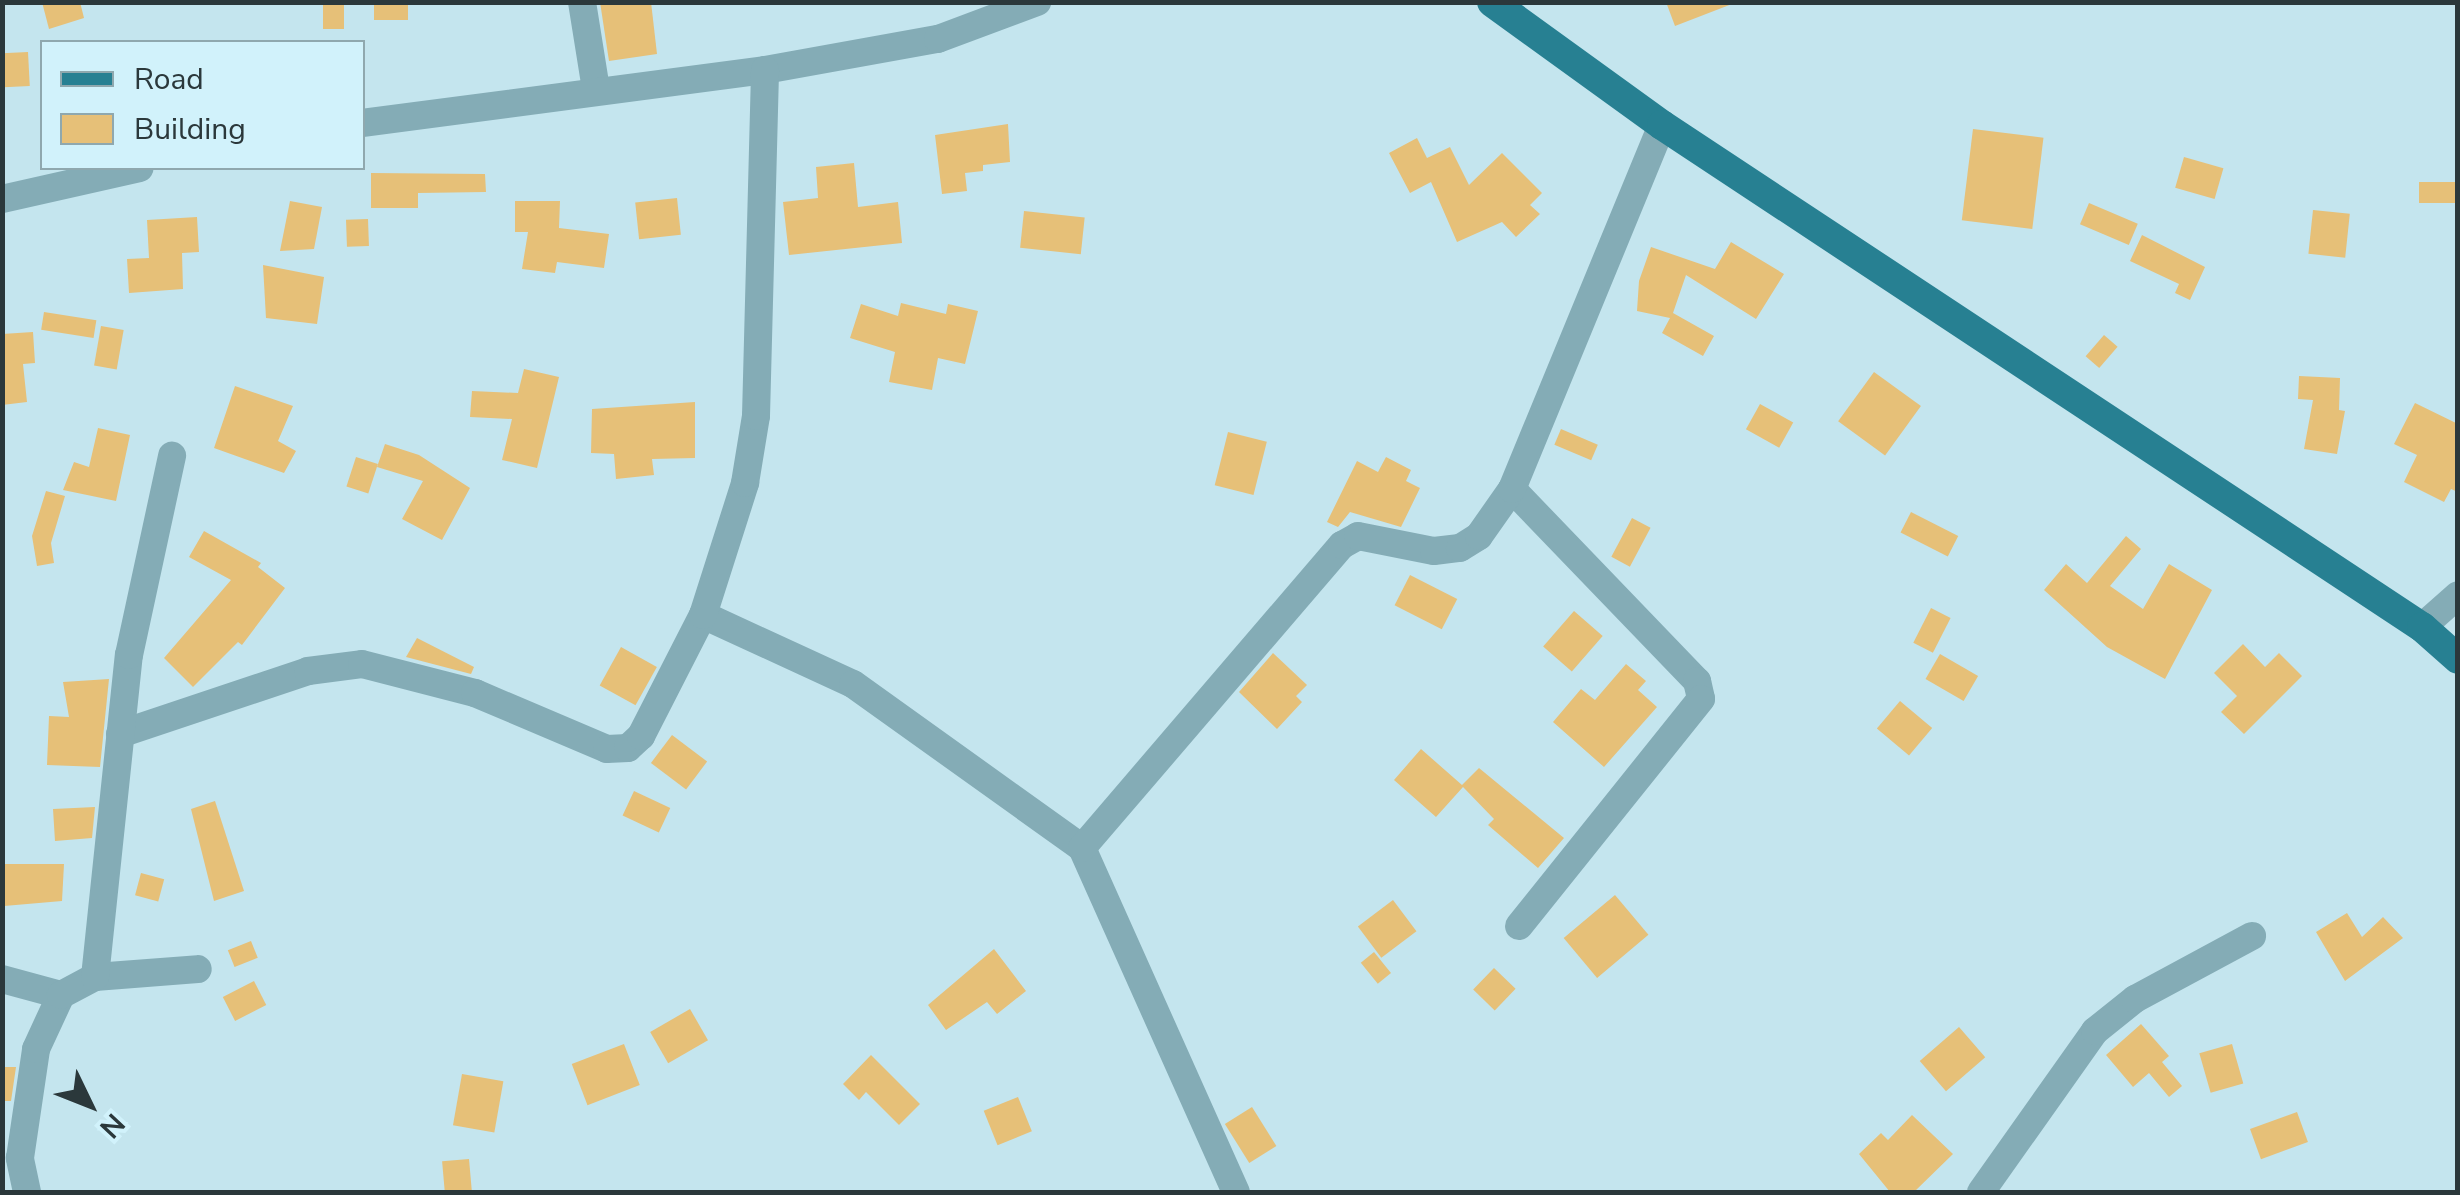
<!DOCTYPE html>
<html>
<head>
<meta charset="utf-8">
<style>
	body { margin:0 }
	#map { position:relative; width:2460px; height:1195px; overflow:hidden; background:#c4e5ee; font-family:"Nunito Sans",sans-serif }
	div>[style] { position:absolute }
	.building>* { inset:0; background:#e6c078; transform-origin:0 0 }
	.minor>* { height:28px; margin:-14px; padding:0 14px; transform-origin:14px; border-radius:14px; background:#84acb6 }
	.major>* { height:30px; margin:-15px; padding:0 15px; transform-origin:15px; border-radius:15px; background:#278092 }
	span { translate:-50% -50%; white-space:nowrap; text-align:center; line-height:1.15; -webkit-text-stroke:8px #d1f2fb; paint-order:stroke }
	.frame { position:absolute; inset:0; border:5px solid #2b383b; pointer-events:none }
	.legend { position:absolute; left:40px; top:40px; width:325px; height:130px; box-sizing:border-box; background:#d1f2fb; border:2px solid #8fa8ae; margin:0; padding:12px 18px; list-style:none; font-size:30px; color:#2b383b }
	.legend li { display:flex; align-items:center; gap:20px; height:50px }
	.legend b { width:50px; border:2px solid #8fa8ae }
	.north { position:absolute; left:40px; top:1055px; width:100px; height:100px; -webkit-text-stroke:8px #d1f2fb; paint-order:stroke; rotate:133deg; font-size:28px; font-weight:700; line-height:40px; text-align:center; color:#2b383b }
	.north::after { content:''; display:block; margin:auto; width:35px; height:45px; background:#2b383b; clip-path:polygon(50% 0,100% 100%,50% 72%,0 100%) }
</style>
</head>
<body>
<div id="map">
	<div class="building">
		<div style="clip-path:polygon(42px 2px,80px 2px,84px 18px,49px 29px)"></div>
		<div style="left:323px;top:2px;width:21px;height:27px"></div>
		<div style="left:374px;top:2px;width:34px;height:18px"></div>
		<div style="clip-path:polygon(600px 2px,651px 2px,657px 54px,609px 61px)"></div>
		<div style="clip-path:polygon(1666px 2px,1732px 2px,1732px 4px,1675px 26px)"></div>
		<div style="left:28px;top:52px;width:34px;height:26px;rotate:87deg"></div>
		<div style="clip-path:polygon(1008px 124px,1010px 162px,983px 165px,983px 171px,965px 173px,967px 191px,942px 194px,935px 135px)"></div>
		<div style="left:1973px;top:129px;width:71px;height:92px;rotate:7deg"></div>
		<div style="clip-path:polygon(1417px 138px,1427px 158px,1450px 147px,1469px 185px,1502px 153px,1542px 193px,1530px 205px,1540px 214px,1516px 237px,1502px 222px,1457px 242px,1431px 182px,1410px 193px,1389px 153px)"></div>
		<div style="left:2184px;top:157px;width:41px;height:32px;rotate:16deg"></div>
		<div style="clip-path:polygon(854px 163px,858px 207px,898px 202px,902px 243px,789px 255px,783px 202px,818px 198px,816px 167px)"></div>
		<div style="clip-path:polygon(371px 173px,485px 174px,486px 192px,418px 193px,418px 208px,371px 208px)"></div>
		<div style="left:2458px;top:182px;width:21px;height:39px;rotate:90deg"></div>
		<div style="left:677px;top:198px;width:37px;height:42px;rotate:84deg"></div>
		<div style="clip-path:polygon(290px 201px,322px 207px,314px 249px,280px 251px)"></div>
		<div style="clip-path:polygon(515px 201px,560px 201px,559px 228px,609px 234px,604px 268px,557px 262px,555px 273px,522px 269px,528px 232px,515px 232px)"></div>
		<div style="left:2089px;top:203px;width:53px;height:23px;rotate:23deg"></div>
		<div style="left:2313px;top:210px;width:37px;height:44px;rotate:6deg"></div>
		<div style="left:1024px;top:211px;width:61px;height:37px;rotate:6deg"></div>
		<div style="clip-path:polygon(197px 217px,199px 252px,182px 253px,183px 289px,129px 293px,127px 259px,149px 258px,147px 220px)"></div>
		<div style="left:368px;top:219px;width:27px;height:22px;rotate:88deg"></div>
		<div style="clip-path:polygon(2142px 235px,2205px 267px,2190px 300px,2175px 293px,2179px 284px,2130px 261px)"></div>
		<div style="clip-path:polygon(1731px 242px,1784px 274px,1756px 319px,1686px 275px,1673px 313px,1714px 336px,1703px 356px,1662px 333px,1670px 318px,1637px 311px,1639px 281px,1651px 247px,1715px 269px)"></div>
		<div style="clip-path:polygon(263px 265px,324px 277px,317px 324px,266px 318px)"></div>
		<div style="clip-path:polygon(901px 303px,946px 314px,948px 304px,978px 311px,965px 364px,938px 358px,932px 390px,889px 382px,895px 352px,850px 338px,861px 304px,898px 316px)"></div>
		<div style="left:44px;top:312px;width:53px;height:18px;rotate:9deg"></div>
		<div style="left:101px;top:326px;width:23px;height:40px;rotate:10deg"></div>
		<div style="clip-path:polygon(33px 332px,35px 363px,23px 364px,27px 402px,2px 405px,2px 334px)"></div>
		<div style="left:2104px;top:335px;width:18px;height:28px;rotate:41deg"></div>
		<div style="clip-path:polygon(524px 369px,559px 377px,537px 468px,502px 460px,512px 419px,470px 417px,472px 391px,518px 393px)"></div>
		<div style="left:1874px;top:372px;width:58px;height:61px;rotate:36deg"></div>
		<div style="clip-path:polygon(2299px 376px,2340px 378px,2339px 410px,2345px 411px,2337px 454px,2304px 449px,2313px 400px,2298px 399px)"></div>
		<div style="clip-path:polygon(235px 386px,293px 406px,278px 441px,296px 451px,284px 473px,214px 448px)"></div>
		<div style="clip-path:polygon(695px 402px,695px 458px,652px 459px,654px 475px,616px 479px,614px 454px,591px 453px,592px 409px)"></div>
		<div style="clip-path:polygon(2415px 403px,2458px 424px,2458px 492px,2451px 489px,2444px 502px,2404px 482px,2417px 455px,2394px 444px)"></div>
		<div style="left:1760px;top:404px;width:38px;height:29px;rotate:29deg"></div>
		<div style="clip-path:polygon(98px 428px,130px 435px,116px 501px,63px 490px,74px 462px,89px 467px)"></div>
		<div style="left:1561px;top:429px;width:40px;height:17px;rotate:23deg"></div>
		<div style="left:1228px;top:432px;width:40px;height:55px;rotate:14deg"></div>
		<div style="clip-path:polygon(385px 444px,419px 455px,470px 488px,442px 540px,402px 519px,423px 481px,377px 467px)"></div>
		<div style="left:356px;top:457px;width:23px;height:31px;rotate:18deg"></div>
		<div style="clip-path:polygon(1386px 457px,1411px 470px,1406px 481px,1420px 488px,1401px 527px,1350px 512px,1338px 527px,1327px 522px,1357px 461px,1378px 472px)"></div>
		<div style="clip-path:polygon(46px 491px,65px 496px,51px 543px,54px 563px,37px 566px,32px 536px)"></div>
		<div style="left:1911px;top:512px;width:53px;height:23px;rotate:27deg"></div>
		<div style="left:1632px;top:518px;width:21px;height:44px;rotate:28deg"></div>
		<div style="clip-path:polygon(204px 531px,261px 563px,258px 567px,285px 588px,242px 645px,238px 642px,193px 687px,164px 658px,231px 580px,189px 557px)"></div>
		<div style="clip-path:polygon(2126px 536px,2141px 549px,2110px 586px,2143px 609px,2169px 564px,2212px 590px,2165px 679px,2107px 647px,2044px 590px,2066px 564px,2087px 583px)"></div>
		<div style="left:1410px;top:575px;width:53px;height:34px;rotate:27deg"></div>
		<div style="left:1931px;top:608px;width:22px;height:39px;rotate:27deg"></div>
		<div style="left:1574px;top:611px;width:38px;height:47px;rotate:41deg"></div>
		<div style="clip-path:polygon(417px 638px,474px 667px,471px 674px,406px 657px)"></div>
		<div style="clip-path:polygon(2243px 644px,2265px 667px,2279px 653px,2302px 676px,2244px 734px,2221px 712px,2237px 696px,2214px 673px)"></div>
		<div style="left:621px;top:647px;width:41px;height:44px;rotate:29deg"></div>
		<div style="clip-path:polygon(1273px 653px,1307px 685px,1296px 696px,1302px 702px,1277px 729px,1239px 692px)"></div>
		<div style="left:1940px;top:654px;width:44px;height:29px;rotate:30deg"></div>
		<div style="clip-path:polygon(1626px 664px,1646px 681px,1638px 690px,1657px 707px,1604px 767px,1553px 722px,1581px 689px,1595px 700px)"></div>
		<div style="clip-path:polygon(109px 679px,100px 767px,47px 765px,49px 716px,69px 717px,63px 682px)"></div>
		<div style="left:1900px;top:701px;width:42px;height:36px;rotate:40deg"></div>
		<div style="left:672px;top:735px;width:44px;height:35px;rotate:37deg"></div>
		<div style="clip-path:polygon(1421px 749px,1462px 785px,1479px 768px,1564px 838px,1538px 868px,1488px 825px,1494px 819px,1463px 787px,1436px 817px,1394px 780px)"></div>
		<div style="left:634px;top:791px;width:40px;height:27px;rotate:25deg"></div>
		<div style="clip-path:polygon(215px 801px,244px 891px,214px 901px,191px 809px)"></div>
		<div style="clip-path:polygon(95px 807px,92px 838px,55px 841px,53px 809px)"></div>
		<div style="clip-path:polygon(4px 864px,64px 864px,62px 901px,4px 906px)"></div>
		<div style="left:141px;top:873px;width:24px;height:23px;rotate:15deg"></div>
		<div style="left:1615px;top:895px;width:52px;height:67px;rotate:50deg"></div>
		<div style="left:1393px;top:900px;width:39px;height:44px;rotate:53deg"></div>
		<div style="clip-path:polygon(2347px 913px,2362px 937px,2383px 917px,2403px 938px,2345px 981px,2316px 932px)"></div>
		<div style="left:251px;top:941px;width:18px;height:25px;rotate:68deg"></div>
		<div style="clip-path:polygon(994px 949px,1026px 991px,997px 1014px,987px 1002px,946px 1030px,928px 1005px)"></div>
		<div style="left:1374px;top:952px;width:27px;height:17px;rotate:51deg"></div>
		<div style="left:1494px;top:968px;width:30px;height:30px;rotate:44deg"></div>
		<div style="left:254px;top:981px;width:27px;height:35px;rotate:63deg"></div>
		<div style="left:690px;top:1009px;width:36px;height:46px;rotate:60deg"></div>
		<div style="clip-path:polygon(2141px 1024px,2169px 1056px,2162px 1062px,2182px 1086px,2169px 1097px,2149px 1073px,2133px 1087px,2106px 1055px)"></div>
		<div style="left:1959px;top:1027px;width:40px;height:52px;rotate:49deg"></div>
		<div style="left:624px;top:1044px;width:44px;height:56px;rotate:69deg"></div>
		<div style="left:2232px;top:1044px;width:41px;height:34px;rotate:74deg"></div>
		<div style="clip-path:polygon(871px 1055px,920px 1104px,899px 1125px,866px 1092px,859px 1100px,843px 1084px)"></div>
		<div style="clip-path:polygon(2px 1067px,16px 1067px,11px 1101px,2px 1101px)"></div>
		<div style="left:462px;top:1074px;width:42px;height:52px;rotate:10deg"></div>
		<div style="left:1018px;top:1097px;width:37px;height:37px;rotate:68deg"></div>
		<div style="left:1252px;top:1107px;width:46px;height:32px;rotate:58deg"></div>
		<div style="left:2297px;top:1112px;width:32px;height:50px;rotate:70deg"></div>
		<div style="clip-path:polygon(1912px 1115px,1953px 1154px,1914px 1192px,1890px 1192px,1859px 1154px,1881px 1133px,1888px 1140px)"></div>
		<div style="left:469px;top:1159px;width:33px;height:27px;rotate:85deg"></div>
	</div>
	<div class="minor">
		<div style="left:582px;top:2px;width:88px;rotate:80.9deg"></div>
		<div style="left:362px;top:123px;width:406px;rotate:-7.5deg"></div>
		<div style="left:765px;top:70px;width:176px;rotate:-10.2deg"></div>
		<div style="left:938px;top:39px;width:106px;rotate:-20.5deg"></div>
		<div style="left:2px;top:199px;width:141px;rotate:-12.7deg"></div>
		<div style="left:1512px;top:489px;width:267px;rotate:46.1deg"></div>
		<div style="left:1697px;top:681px;width:18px;rotate:77deg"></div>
		<div style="left:1701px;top:699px;width:291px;rotate:128.7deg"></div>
		<div style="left:703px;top:615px;width:165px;rotate:24.7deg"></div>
		<div style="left:853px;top:684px;width:282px;rotate:35.6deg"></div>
		<div style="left:1082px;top:848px;width:377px;rotate:65.9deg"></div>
		<div style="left:2422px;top:627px;width:48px;rotate:-41.6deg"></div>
		<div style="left:120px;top:734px;width:198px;rotate:-18.5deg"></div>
		<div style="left:308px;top:671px;width:54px;rotate:-7.4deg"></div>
		<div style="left:362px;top:664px;width:117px;rotate:14.4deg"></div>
		<div style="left:475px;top:693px;width:143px;rotate:23deg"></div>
		<div style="left:607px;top:749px;width:21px;rotate:-3deg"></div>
		<div style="left:628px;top:748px;width:18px;rotate:-43deg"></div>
		<div style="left:641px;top:736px;width:136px;rotate:-62.9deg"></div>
		<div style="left:703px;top:615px;width:139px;rotate:-72.3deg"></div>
		<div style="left:745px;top:483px;width:68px;rotate:-80.7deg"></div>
		<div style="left:756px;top:416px;width:346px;rotate:-88.5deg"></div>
		<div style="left:1082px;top:848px;width:399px;rotate:-49.4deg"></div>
		<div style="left:1342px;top:545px;width:18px;rotate:-29deg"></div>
		<div style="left:1358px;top:536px;width:77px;rotate:11.2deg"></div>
		<div style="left:1434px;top:551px;width:26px;rotate:-7deg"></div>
		<div style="left:1460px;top:548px;width:22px;rotate:-32deg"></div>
		<div style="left:1479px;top:536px;width:57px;rotate:-54.9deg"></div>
		<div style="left:1512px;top:489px;width:394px;rotate:-67.6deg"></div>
		<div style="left:95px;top:977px;width:103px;rotate:-4.4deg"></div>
		<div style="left:2px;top:979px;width:61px;rotate:15.2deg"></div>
		<div style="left:27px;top:1192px;width:35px;rotate:-102deg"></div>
		<div style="left:20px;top:1158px;width:110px;rotate:-81.6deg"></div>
		<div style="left:36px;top:1049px;width:60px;rotate:-65.2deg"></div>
		<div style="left:61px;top:995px;width:38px;rotate:-28deg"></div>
		<div style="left:95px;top:977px;width:324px;rotate:-84deg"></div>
		<div style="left:129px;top:655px;width:204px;rotate:-77.8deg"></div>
		<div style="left:1981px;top:1192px;width:197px;rotate:-54.7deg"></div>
		<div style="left:2095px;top:1031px;width:51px;rotate:-38.7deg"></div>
		<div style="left:2135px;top:999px;width:133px;rotate:-28.3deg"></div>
	</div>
	<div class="major">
		<div style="left:1492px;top:2px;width:210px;rotate:35.9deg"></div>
		<div style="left:1662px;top:125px;width:911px;rotate:33.45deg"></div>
		<div style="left:2422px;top:627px;width:48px;rotate:41.6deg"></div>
	</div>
	<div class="frame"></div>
	<ul class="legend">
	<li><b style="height:12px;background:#278092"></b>Road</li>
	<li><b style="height:28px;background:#e6c078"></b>Building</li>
	</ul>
	<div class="north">N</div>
</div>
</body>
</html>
